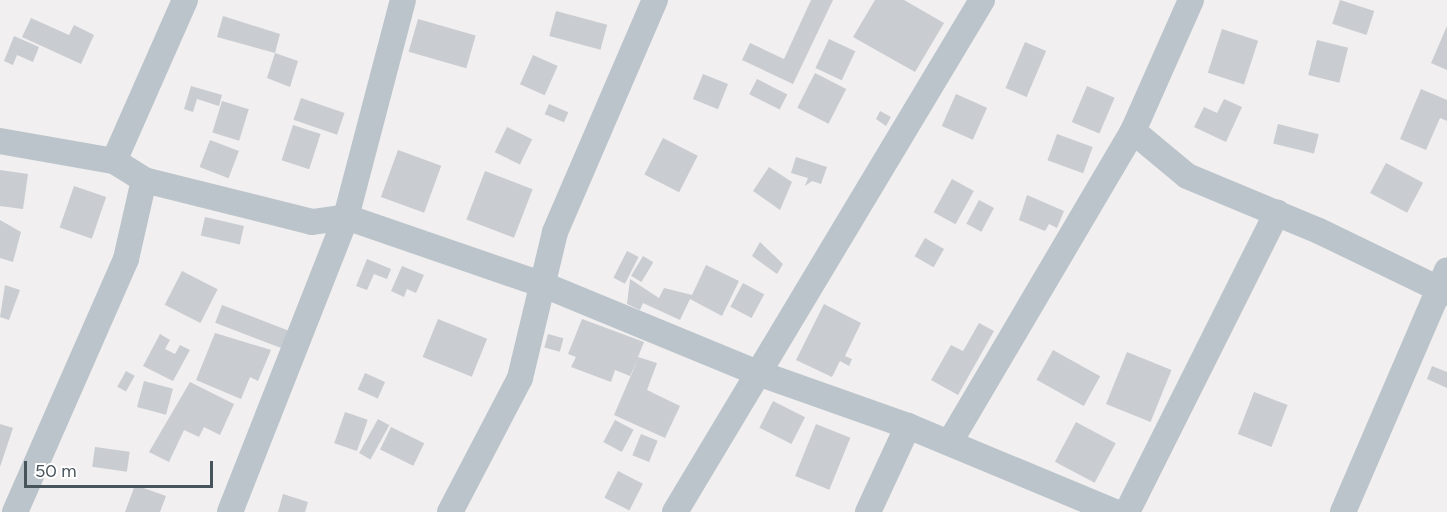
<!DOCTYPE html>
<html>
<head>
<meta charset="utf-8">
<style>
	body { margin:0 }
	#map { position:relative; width:1447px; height:512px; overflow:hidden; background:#f1efef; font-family:Figtree,sans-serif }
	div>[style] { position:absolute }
	.building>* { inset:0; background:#c9ccd1; transform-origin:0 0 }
	.minor>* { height:26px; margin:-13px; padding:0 13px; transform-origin:13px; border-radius:13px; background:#bbc4cb }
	span { translate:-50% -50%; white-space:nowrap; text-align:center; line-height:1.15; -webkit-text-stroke:4.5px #fff; paint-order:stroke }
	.scale { position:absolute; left:24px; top:461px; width:189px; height:27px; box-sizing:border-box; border:3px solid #48545b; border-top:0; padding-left:8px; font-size:18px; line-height:21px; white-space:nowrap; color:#48545b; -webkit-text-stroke:4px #fff; paint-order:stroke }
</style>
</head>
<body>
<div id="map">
	<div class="building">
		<div style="clip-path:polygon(811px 0,833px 0,793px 84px,742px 60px,750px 43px,784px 59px)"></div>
		<div style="clip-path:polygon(875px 0,904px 0,944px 23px,915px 72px,853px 37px)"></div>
		<div style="left:1340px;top:0;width:36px;height:25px;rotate:18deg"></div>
		<div style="left:556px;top:11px;width:53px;height:26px;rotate:15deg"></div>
		<div style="clip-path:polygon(223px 16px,280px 34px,275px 53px,298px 61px,290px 87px,267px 78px,275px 53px,217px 37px)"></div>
		<div style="clip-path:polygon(31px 18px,69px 35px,74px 25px,94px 35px,81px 64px,22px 37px)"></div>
		<div style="left:418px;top:19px;width:60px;height:34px;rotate:16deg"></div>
		<div style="clip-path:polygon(1447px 26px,1447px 70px,1431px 63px)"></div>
		<div style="left:1222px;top:29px;width:38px;height:46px;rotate:18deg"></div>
		<div style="clip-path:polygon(14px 36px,39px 47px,33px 62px,17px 55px,13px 65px,4px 61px)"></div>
		<div style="left:829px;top:39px;width:29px;height:32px;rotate:25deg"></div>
		<div style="left:1317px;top:40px;width:32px;height:36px;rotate:14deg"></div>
		<div style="left:1025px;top:42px;width:23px;height:50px;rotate:23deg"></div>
		<div style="left:533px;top:55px;width:27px;height:32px;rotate:24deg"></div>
		<div style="left:815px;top:73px;width:35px;height:39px;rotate:27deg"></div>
		<div style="left:703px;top:74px;width:27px;height:27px;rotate:22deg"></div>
		<div style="left:757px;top:79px;width:34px;height:17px;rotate:27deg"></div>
		<div style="clip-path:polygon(191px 86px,222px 95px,219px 106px,197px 99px,193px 112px,184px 109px)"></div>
		<div style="left:1087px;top:86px;width:30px;height:39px;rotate:23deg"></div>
		<div style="clip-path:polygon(1421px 89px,1447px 100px,1447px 121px,1440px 118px,1426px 150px,1400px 139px)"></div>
		<div style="left:956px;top:94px;width:34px;height:35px;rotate:24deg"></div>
		<div style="left:301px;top:98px;width:46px;height:23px;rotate:19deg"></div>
		<div style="clip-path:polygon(1224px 99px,1242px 107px,1226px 142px,1194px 127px,1204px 107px,1217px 113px)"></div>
		<div style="left:222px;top:101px;width:28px;height:33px;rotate:17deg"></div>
		<div style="left:549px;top:104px;width:21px;height:11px;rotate:23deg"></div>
		<div style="clip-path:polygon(880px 111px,891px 117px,886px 126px,876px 119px)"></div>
		<div style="left:1278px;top:124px;width:42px;height:20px;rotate:14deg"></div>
		<div style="left:293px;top:125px;width:29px;height:37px;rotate:18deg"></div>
		<div style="left:507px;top:127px;width:28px;height:28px;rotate:26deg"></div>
		<div style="left:1057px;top:134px;width:38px;height:28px;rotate:20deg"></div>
		<div style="left:663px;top:138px;width:39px;height:41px;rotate:27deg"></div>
		<div style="left:210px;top:140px;width:31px;height:29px;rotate:21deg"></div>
		<div style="left:398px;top:150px;width:46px;height:50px;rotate:20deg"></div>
		<div style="clip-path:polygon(796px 157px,827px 167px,821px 184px,812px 181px,805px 186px,808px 178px,791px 173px)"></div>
		<div style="left:1386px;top:163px;width:42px;height:34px;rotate:28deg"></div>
		<div style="clip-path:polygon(769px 167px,792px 182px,780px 210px,753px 191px)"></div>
		<div style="clip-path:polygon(0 170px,28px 174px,23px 209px,0 206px)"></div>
		<div style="left:485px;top:171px;width:51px;height:52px;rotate:21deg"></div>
		<div style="left:952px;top:179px;width:25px;height:38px;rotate:29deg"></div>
		<div style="left:74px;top:186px;width:34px;height:44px;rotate:19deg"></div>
		<div style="clip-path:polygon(1027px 195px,1064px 211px,1057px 228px,1049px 224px,1045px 231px,1019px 220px)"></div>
		<div style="left:979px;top:200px;width:17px;height:27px;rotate:28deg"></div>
		<div style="left:205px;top:217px;width:40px;height:19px;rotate:13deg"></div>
		<div style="clip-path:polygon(0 220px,21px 232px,13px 262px,0 258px)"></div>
		<div style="left:925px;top:238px;width:22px;height:21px;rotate:30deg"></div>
		<div style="clip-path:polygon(760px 242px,783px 264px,777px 274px,752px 256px)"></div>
		<div style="left:627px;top:251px;width:13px;height:30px;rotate:27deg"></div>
		<div style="left:643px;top:256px;width:12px;height:23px;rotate:31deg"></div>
		<div style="clip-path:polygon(367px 259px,391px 269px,387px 279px,374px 274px,367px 290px,356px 286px)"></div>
		<div style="clip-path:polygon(706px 265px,739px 281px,722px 316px,690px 299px,680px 320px,643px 303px,640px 310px,627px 304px,630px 279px,659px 298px,664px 288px,692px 295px)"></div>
		<div style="clip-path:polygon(402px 266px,424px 275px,416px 293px,407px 289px,404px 297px,391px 291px)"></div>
		<div style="left:182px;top:271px;width:40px;height:38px;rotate:27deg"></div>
		<div style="left:743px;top:283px;width:24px;height:27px;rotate:28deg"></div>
		<div style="clip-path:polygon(5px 285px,20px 290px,9px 320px,0 317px)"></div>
		<div style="clip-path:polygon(824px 304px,861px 323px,845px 356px,852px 359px,849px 366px,840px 361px,832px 377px,796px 360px)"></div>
		<div style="left:222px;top:305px;width:75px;height:19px;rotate:21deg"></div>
		<div style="left:438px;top:319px;width:53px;height:41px;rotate:22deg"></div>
		<div style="clip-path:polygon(582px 319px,644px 342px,638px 357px,657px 363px,647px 390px,680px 406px,665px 438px,614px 415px,638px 359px,630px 376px,615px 370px,611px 382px,571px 367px,576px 357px,568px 354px)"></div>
		<div style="clip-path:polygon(979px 323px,994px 331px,958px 395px,931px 380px,951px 345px,963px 351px)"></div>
		<div style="clip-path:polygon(215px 333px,271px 350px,258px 381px,250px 377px,241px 399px,196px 380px)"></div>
		<div style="clip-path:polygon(160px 334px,170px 340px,165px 349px,175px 354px,180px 345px,190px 350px,173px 381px,143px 366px)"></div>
		<div style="left:548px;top:334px;width:16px;height:14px;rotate:15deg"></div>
		<div style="left:1053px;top:350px;width:54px;height:34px;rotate:29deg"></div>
		<div style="left:1127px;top:352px;width:48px;height:56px;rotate:22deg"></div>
		<div style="clip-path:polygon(1432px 366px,1447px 372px,1447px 388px,1427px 379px)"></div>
		<div style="left:126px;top:371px;width:10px;height:18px;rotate:29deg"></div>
		<div style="left:365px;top:373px;width:22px;height:18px;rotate:24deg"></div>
		<div style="left:144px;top:381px;width:30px;height:27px;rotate:15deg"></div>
		<div style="clip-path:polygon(190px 382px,234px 404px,220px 435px,204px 427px,199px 437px,184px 430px,169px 462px,149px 452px)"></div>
		<div style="left:1254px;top:392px;width:36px;height:45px;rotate:21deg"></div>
		<div style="left:773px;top:401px;width:36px;height:30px;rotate:27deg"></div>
		<div style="left:345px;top:412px;width:24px;height:33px;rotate:19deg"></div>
		<div style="left:378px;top:419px;width:13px;height:39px;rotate:29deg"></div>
		<div style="left:615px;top:420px;width:21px;height:25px;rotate:28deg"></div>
		<div style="left:1076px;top:422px;width:45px;height:45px;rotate:28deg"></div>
		<div style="clip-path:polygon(0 424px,13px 428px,0 467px)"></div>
		<div style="left:816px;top:424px;width:37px;height:56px;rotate:22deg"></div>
		<div style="left:391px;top:427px;width:37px;height:25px;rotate:26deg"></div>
		<div style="left:641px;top:434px;width:18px;height:23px;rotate:22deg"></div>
		<div style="left:95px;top:447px;width:35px;height:20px;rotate:8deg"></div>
		<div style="left:618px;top:471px;width:28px;height:30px;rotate:27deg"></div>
		<div style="clip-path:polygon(135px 485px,166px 496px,160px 512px,125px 512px)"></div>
		<div style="clip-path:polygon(283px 494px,308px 502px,305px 512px,278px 512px)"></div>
	</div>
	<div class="minor">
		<div style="left:1133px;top:131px;width:70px;rotate:39.8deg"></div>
		<div style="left:1187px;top:176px;width:143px;rotate:22.6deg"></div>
		<div style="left:1319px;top:231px;width:142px;rotate:25.8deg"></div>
		<div style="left:0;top:141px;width:116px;rotate:10deg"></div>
		<div style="left:114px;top:161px;width:36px;rotate:32deg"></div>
		<div style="left:144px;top:180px;width:173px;rotate:14deg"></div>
		<div style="left:312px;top:222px;width:34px;rotate:-8deg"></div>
		<div style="left:346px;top:217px;width:209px;rotate:19deg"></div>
		<div style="left:544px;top:285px;width:231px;rotate:22.4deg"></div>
		<div style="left:758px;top:373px;width:159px;rotate:19.5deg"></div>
		<div style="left:114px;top:161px;width:176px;rotate:-66.2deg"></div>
		<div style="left:951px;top:440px;width:359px;rotate:-59.5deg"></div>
		<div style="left:1133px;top:131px;width:143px;rotate:-66.1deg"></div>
		<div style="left:15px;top:512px;width:276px;rotate:-66.3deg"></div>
		<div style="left:126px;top:259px;width:81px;rotate:-77.2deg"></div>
		<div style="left:230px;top:512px;width:317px;rotate:-68.5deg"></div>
		<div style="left:346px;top:217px;width:224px;rotate:-75.3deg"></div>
		<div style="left:450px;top:512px;width:151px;rotate:-62.4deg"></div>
		<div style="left:520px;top:378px;width:150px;rotate:-76.5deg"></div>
		<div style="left:555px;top:232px;width:253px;rotate:-66.7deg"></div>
		<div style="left:675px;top:512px;width:597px;rotate:-59.05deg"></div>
		<div style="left:868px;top:512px;width:95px;rotate:-65.1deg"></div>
		<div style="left:908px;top:426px;width:224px;rotate:22.6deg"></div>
		<div style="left:1127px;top:512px;width:335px;rotate:-63.4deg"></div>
		<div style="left:1343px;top:512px;width:263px;rotate:-66.7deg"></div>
	</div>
	<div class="scale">50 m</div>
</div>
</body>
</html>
